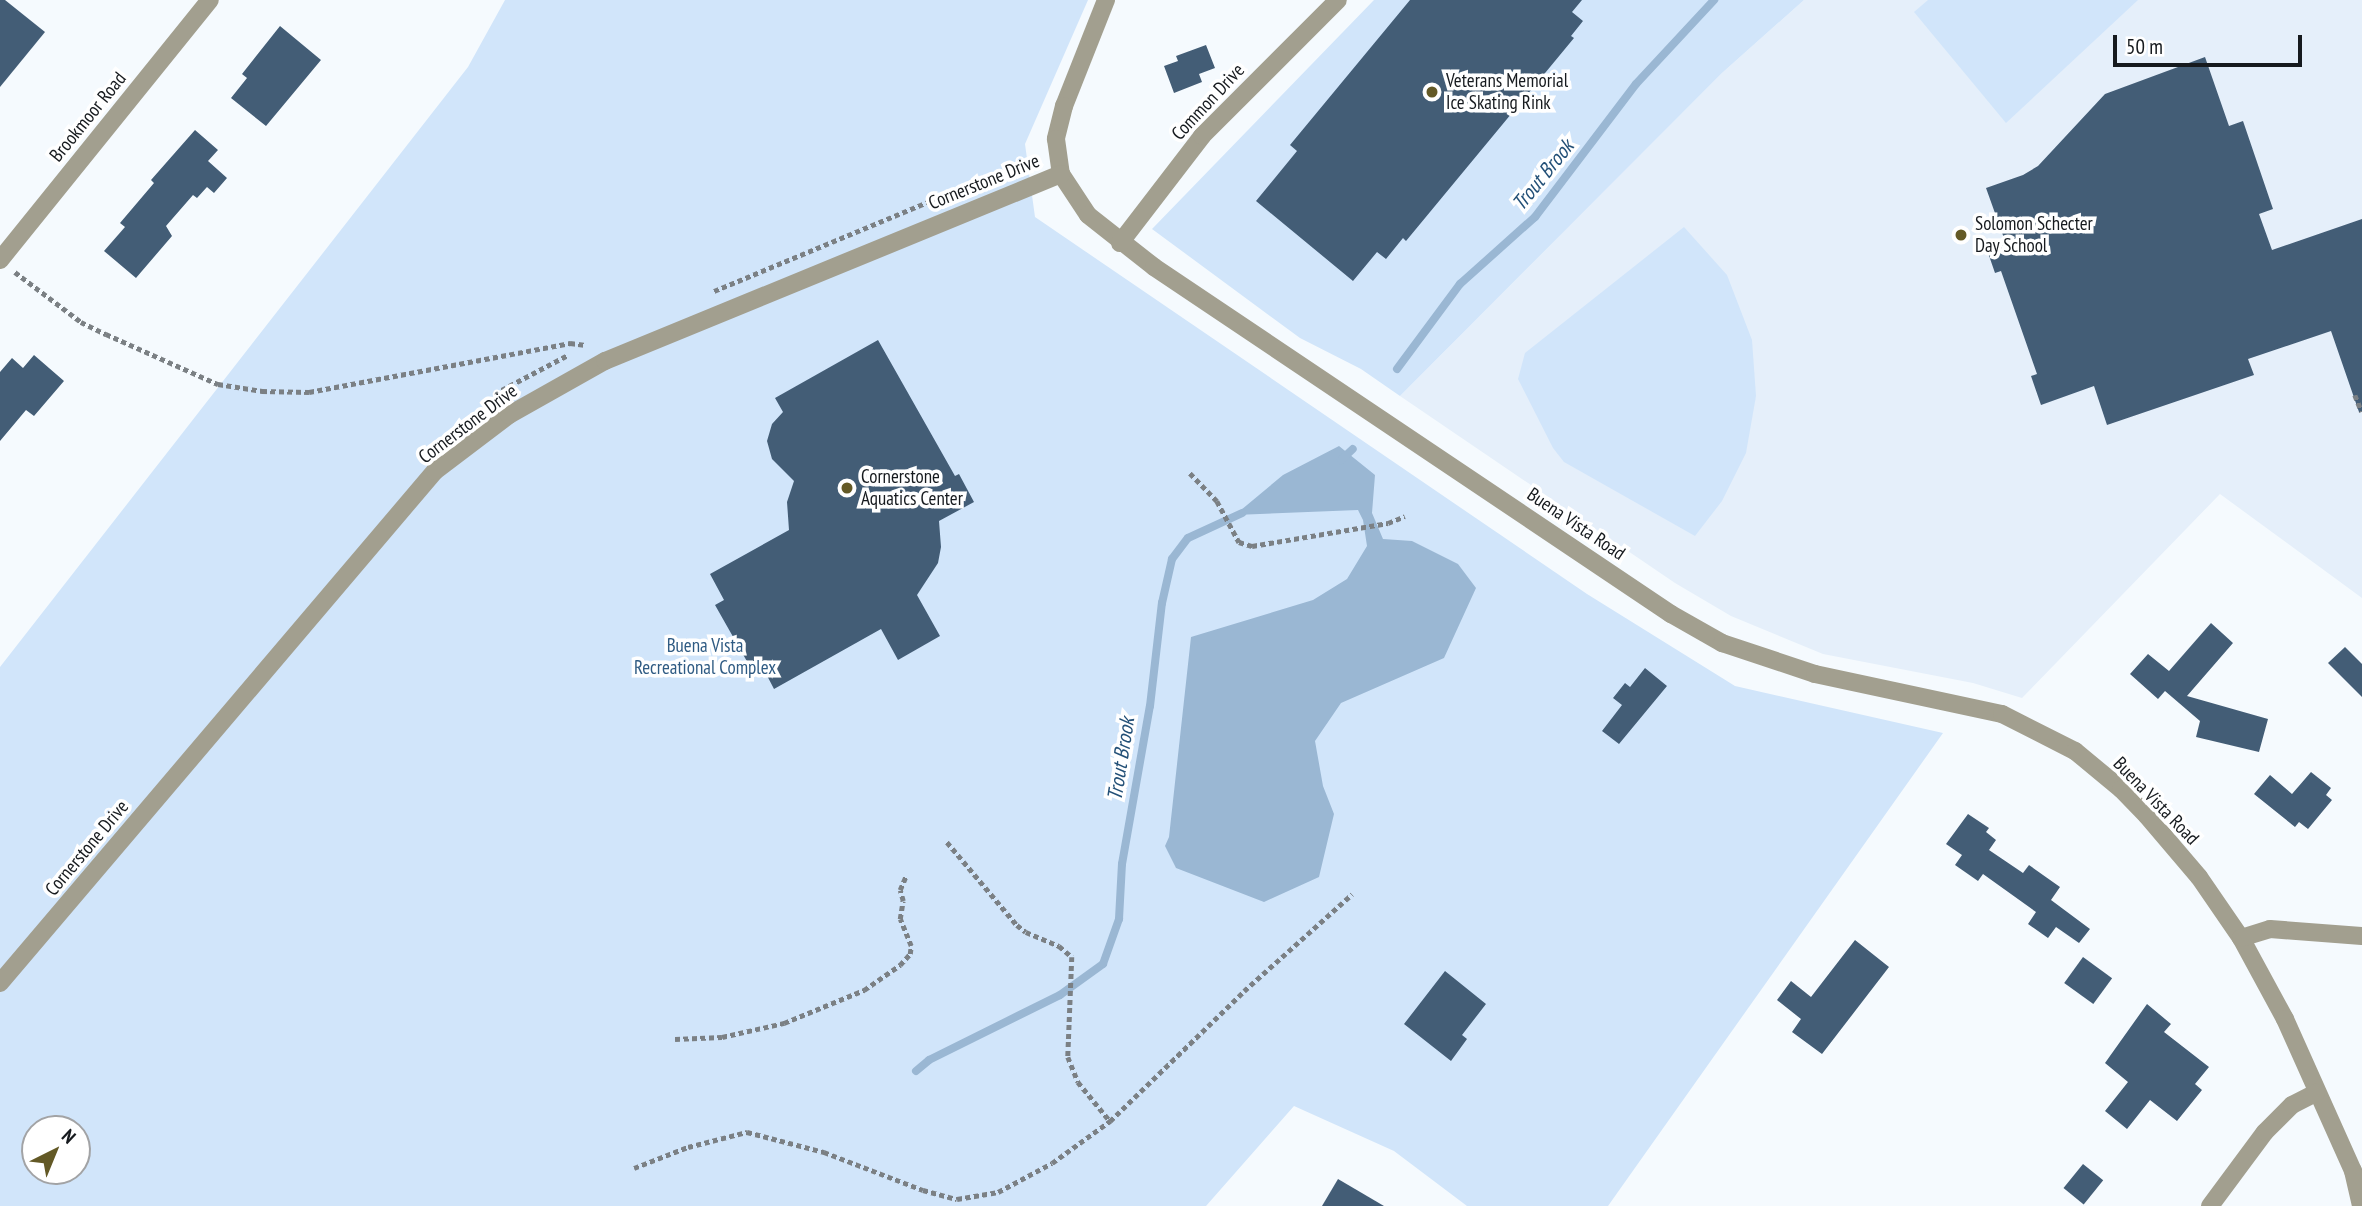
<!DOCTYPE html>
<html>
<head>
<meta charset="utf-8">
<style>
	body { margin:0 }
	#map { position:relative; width:2362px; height:1206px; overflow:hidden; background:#f5fafe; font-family:"PT Sans Narrow",sans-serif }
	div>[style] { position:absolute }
	.built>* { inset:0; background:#e5effa }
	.green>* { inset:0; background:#d1e5fa }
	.water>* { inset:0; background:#9ab7d3 }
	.stream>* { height:8px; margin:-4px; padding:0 4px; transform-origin:4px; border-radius:4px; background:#9ab7d3 }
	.building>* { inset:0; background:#435d76; transform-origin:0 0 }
	.path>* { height:4.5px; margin-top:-2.25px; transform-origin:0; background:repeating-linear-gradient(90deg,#7b8084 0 5px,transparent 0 8.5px) }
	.minor>* { height:18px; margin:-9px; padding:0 9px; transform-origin:9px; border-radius:9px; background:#a29f8f }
	.dots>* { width:19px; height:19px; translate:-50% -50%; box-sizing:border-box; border:4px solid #fff; border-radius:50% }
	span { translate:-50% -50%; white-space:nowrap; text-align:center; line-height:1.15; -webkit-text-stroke:7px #fff; paint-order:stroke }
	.poi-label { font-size:19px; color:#161a1e }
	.left { translate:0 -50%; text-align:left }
	.street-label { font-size:19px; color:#161a1e }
	.park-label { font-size:19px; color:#2f5b83 }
	.water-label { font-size:21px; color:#235077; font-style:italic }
	.north { position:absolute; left:21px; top:1115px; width:70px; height:70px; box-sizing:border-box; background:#fff; border:2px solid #a2a3a5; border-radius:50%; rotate:43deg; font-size:19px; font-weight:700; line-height:28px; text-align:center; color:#161a1e }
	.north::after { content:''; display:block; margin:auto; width:24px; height:32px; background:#635926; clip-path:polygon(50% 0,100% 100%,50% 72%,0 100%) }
	.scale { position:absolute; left:2113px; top:35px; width:189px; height:32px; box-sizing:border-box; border:4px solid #161a1e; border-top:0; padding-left:9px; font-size:21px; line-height:24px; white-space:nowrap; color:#161a1e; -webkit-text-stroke:5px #fff; paint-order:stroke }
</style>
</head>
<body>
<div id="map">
	<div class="built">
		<div style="clip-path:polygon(1804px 0,2362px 0,2362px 598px,2220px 494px,2022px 698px,1973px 683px,1823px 654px,1731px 616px,1675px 583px,1400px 396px,1722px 73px)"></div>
	</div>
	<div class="green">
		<div style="clip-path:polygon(evenodd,505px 0,1088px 0,1025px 144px,1035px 217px,1587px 594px,1735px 686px,1943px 733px,1608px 1206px,1467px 1206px,1394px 1151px,1294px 1106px,1206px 1206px,0 1206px,0 667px,468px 67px,505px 0,35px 1129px,77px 1129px,77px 1171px,35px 1171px,35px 1129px)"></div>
		<div style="clip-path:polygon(1374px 0,1804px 0,1722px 73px,1400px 396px,1361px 369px,1300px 338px,1152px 229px)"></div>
		<div style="clip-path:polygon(1928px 0,2138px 0,2006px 123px,1914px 12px)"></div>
		<div style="clip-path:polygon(1684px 227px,1727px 275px,1752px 340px,1756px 396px,1746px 453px,1722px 501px,1695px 536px,1564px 462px,1553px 448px,1518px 379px,1525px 353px)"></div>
	</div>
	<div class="water">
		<div style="clip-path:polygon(1339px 446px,1375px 475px,1372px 513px,1383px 539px,1412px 541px,1458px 564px,1476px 588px,1444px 658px,1341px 703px,1315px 741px,1323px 786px,1334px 814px,1319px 877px,1264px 902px,1176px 868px,1165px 846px,1169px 837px,1191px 637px,1313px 600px,1347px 579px,1367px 546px,1363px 520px,1358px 510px,1235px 515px,1283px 475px)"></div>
	</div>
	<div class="stream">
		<div style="left:1397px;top:369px;width:106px;rotate:-53.5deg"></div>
		<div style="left:1460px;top:284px;width:101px;rotate:-41.8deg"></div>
		<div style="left:1535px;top:217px;width:167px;rotate:-52.8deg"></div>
		<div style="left:1636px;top:84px;width:115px;rotate:-47.1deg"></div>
		<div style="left:1341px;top:460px;width:16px;rotate:-43deg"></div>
		<div style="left:916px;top:1071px;width:17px;rotate:-40deg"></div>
		<div style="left:929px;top:1060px;width:146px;rotate:-26.4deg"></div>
		<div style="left:1060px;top:995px;width:53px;rotate:-35.8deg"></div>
		<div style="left:1103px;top:964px;width:48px;rotate:-70.4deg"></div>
		<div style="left:1119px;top:919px;width:55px;rotate:-86.9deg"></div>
		<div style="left:1122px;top:864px;width:160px;rotate:-80deg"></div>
		<div style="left:1150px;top:706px;width:104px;rotate:-83.4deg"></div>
		<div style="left:1162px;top:603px;width:45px;rotate:-77.2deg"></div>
		<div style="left:1172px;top:559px;width:26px;rotate:-53deg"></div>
		<div style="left:1188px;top:538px;width:60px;rotate:-24.8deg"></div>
	</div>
	<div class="building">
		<div style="clip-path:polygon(0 0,5px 0,45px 32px,0 87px)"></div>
		<div style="clip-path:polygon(1410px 0,1582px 0,1572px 12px,1583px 21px,1571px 36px,1574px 38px,1406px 241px,1403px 238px,1386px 259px,1377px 252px,1353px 281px,1256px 201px,1297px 151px,1290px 145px)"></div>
		<div style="clip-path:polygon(280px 26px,321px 60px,266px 126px,231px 98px,247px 78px,242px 74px)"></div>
		<div style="clip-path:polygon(1206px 45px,1215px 68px,1199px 74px,1202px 82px,1174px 93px,1164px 66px,1178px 61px,1176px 56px)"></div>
		<div style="clip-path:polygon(2205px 57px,2229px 126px,2243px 121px,2273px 209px,2259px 214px,2272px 250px,2362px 219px,2362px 412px,2359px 412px,2331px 331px,2248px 359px,2254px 375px,2107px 425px,2094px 386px,2041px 405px,2031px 376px,2037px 374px,2001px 271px,1995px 273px,1986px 247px,2005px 241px,1986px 188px,2023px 175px,2038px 166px,2105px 94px)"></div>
		<div style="clip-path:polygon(195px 130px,218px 150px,208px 161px,227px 178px,214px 193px,207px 187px,197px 198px,193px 195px,166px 226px,172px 236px,136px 278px,104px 251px,125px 227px,120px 223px,154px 183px,151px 180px)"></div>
		<div style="clip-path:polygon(878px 340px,955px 476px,959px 474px,974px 502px,939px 521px,941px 547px,938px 563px,917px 595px,940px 636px,898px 660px,881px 629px,774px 689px,762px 666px,753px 672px,715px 605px,724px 600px,710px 574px,789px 530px,787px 502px,794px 481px,772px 459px,767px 441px,772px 424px,783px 412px,775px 398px)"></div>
		<div style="clip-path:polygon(34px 355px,64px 381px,34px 416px,26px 410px,0 441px,0 372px,12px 358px,23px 368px)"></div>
		<div style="clip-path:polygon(2211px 623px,2233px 643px,2187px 696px,2268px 719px,2259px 752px,2196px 737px,2200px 721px,2165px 691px,2158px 699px,2130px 674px,2148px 654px,2169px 671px)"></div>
		<div style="clip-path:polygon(2345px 647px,2362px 664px,2362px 697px,2328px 663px)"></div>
		<div style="clip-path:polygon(1645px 668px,1667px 686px,1619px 744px,1602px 731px,1622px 705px,1613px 698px,1625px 683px,1630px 687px)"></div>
		<div style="clip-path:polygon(2311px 772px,2331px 788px,2326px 795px,2332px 800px,2308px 829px,2299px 822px,2295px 827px,2254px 794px,2270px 775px,2292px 794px)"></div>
		<div style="clip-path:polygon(1968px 814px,1989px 828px,1986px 832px,1996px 840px,1989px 850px,2023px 873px,2029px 865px,2060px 887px,2051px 900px,2090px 929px,2079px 943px,2056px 927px,2048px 938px,2028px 924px,2036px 912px,1983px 874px,1978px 881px,1955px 865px,1962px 855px,1946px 844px)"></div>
		<div style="clip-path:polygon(1855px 940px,1889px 967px,1822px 1054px,1792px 1032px,1801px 1019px,1777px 1000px,1791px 981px,1811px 997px)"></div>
		<div style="left:2083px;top:957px;width:36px;height:32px;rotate:36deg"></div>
		<div style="clip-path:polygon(1445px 971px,1486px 1004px,1462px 1035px,1467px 1039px,1451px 1061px,1404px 1024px)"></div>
		<div style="clip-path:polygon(2147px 1004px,2171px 1024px,2164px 1032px,2209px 1067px,2195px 1084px,2202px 1090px,2177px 1121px,2150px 1100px,2127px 1129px,2105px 1111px,2128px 1082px,2105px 1063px)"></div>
		<div style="left:2083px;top:1164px;width:26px;height:31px;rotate:39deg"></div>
		<div style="clip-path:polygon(1338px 1179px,1384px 1206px,1322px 1206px)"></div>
	</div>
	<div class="path">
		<div style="left:15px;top:272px;width:83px;rotate:37.1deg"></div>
		<div style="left:81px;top:322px;width:28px;rotate:26deg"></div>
		<div style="left:106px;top:334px;width:123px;rotate:24.1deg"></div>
		<div style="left:218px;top:384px;width:45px;rotate:9deg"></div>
		<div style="left:262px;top:391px;width:47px;rotate:1.2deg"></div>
		<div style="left:309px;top:392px;width:266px;rotate:-10.6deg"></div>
		<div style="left:570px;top:343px;width:16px;rotate:7deg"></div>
		<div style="left:714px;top:291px;width:301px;rotate:-22.6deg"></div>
		<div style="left:992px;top:175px;width:4px;rotate:45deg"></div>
		<div style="left:494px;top:394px;width:84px;rotate:-27.8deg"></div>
		<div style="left:2355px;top:395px;width:18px;rotate:68deg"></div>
		<div style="left:1190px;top:473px;width:39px;rotate:46deg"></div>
		<div style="left:1217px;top:501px;width:47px;rotate:61.8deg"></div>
		<div style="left:1239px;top:542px;width:14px;rotate:17deg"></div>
		<div style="left:1252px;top:546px;width:138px;rotate:-9.6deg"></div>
		<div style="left:1388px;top:523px;width:18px;rotate:-22deg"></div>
		<div style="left:947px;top:842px;width:109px;rotate:49.9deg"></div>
		<div style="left:1017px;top:925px;width:11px;rotate:38deg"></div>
		<div style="left:1026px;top:932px;width:36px;rotate:23deg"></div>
		<div style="left:1059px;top:946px;width:17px;rotate:40deg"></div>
		<div style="left:1072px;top:957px;width:100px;rotate:92.3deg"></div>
		<div style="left:1068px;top:1057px;width:27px;rotate:68deg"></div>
		<div style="left:1078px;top:1082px;width:50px;rotate:50.6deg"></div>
		<div style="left:675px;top:1039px;width:47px;rotate:-2.4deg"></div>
		<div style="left:722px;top:1037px;width:64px;rotate:-12.7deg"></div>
		<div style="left:784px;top:1023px;width:87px;rotate:-22.4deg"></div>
		<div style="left:864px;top:990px;width:44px;rotate:-34.8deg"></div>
		<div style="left:900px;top:965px;width:15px;rotate:-48deg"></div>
		<div style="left:910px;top:954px;width:8px;rotate:-83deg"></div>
		<div style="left:911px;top:946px;width:29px;rotate:-112deg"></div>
		<div style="left:900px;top:919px;width:18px;rotate:-81deg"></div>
		<div style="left:903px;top:901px;width:11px;rotate:-105deg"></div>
		<div style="left:900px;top:890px;width:15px;rotate:-67deg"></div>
		<div style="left:634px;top:1168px;width:58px;rotate:-21.3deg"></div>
		<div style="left:688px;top:1147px;width:61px;rotate:-14.3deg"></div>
		<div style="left:747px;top:1132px;width:80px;rotate:14.6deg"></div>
		<div style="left:824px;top:1152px;width:106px;rotate:21deg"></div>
		<div style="left:923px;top:1190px;width:35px;rotate:15deg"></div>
		<div style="left:957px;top:1199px;width:42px;rotate:-9.7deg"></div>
		<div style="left:998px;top:1192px;width:61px;rotate:-28.2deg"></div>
		<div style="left:1052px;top:1163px;width:72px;rotate:-35.9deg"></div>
		<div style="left:1110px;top:1121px;width:187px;rotate:-44.1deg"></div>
		<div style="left:1244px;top:991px;width:145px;rotate:-41.9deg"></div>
	</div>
	<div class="minor">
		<div style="left:1106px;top:0;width:114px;rotate:111.6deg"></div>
		<div style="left:1064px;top:106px;width:34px;rotate:104deg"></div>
		<div style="left:1056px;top:139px;width:35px;rotate:82deg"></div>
		<div style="left:1061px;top:174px;width:49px;rotate:56.6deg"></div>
		<div style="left:1088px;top:215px;width:84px;rotate:38.2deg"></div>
		<div style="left:1154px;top:267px;width:623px;rotate:33.87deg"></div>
		<div style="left:1671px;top:614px;width:59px;rotate:29.6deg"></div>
		<div style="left:1722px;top:643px;width:98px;rotate:18.4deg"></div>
		<div style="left:1815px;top:674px;width:191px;rotate:12.1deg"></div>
		<div style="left:2002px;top:714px;width:82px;rotate:26.9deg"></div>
		<div style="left:2075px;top:751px;width:60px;rotate:39.6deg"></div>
		<div style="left:2121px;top:789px;width:37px;rotate:46deg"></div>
		<div style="left:2147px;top:816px;width:80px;rotate:49.6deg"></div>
		<div style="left:2199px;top:877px;width:74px;rotate:55.5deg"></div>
		<div style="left:2241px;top:938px;width:92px;rotate:61.5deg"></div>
		<div style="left:2285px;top:1019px;width:167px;rotate:65.9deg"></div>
		<div style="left:2353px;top:1171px;width:36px;rotate:77deg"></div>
		<div style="left:1120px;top:243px;width:135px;rotate:-52.5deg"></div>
		<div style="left:1202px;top:136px;width:192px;rotate:-45deg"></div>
		<div style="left:0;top:260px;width:334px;rotate:-51.1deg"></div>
		<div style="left:2241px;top:938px;width:30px;rotate:-17deg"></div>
		<div style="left:2270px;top:929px;width:92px;rotate:4.4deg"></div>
		<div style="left:0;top:983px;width:672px;rotate:-49.65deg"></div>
		<div style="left:435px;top:471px;width:93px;rotate:-37.1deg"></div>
		<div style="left:509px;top:415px;width:110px;rotate:-29.4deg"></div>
		<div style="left:605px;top:361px;width:493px;rotate:-22.3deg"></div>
		<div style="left:2210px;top:1206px;width:92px;rotate:-53.4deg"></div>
		<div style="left:2265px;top:1132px;width:38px;rotate:-45deg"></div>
		<div style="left:2292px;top:1105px;width:27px;rotate:-27deg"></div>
	</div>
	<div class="dots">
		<div style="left:1432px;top:92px;background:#635926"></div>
		<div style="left:1961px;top:235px;background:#635926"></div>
		<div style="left:847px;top:488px;background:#635926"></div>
	</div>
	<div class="poi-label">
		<span class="left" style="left:1446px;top:92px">Veterans Memorial<br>Ice Skating Rink</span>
		<span class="left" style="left:1975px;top:235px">Solomon Schecter<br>Day School</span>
		<span class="left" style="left:861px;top:488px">Cornerstone<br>Aquatics Center</span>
	</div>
	<div class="street-label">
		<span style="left:1208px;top:102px;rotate:-47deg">Common Drive</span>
		<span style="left:88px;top:117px;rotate:-51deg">Brookmoor Road</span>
		<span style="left:984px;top:182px;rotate:-22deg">Cornerstone Drive</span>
		<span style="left:468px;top:424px;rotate:-37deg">Cornerstone Drive</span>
		<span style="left:1576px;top:524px;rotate:34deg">Buena Vista Road</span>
		<span style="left:2156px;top:801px;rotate:46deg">Buena Vista Road</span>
		<span style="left:87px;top:848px;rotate:-50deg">Cornerstone Drive</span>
	</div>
	<div class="park-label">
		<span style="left:705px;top:657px">Buena Vista<br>Recreational Complex</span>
	</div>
	<div class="water-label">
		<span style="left:1543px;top:175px;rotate:-51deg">Trout Brook</span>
		<span style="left:1121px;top:759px;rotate:-81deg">Trout Brook</span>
	</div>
	<div class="north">N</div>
	<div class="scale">50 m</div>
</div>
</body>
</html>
